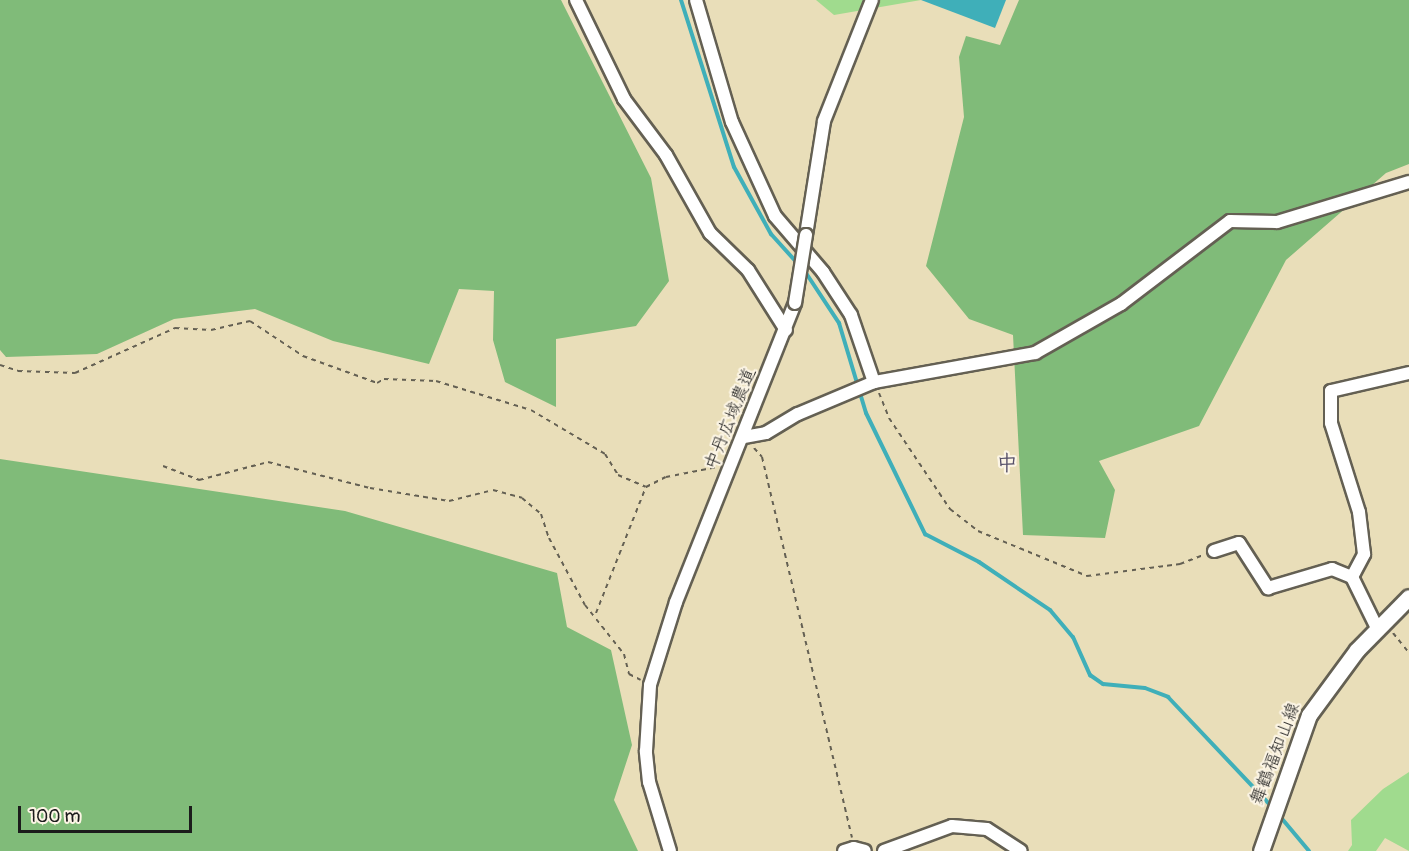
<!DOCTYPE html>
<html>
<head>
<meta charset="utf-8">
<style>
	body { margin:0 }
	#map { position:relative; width:1409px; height:851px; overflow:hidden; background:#e9deb9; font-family:Pangolin,"Klee One",sans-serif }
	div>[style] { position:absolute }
	.green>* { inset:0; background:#a0db8e }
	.forest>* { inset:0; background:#80bb79 }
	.water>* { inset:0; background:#3fafb9 }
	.stream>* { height:4px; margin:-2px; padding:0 2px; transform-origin:2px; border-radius:2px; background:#3fafb9 }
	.path>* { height:2px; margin-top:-1px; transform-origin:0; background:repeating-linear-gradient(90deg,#646053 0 4.5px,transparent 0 9px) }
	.roads { filter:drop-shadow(2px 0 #646053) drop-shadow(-2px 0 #646053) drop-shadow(0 2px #646053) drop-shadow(0 -2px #646053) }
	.minor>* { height:12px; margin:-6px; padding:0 6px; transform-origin:6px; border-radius:6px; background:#fff }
	.major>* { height:15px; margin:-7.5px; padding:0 7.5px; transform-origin:7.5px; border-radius:7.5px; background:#fff }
	.bridges { filter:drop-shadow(2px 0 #646053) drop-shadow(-2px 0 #646053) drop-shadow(0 2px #646053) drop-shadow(0 -2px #646053) }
	.minor-bridge>* { height:12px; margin:-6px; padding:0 6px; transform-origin:6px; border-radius:6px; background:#fff }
	span { translate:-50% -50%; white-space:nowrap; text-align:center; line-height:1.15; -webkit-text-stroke:4.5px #fcf5e5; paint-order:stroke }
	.street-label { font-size:18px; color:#1c1c1c }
	.quarter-label { font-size:21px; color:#565069; font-weight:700 }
	.scale { position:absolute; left:18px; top:806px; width:174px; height:27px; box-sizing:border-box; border:3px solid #1c1c1c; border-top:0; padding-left:8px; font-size:18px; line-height:21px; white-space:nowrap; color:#1c1c1c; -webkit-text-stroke:4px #fcf5e5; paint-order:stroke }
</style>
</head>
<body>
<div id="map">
	<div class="green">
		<div style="clip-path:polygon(816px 0,921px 0,834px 15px)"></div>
		<div style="clip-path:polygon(1409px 772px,1409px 851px,1385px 838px,1376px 851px,1348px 851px,1352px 845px,1351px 820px,1383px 789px)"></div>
	</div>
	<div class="forest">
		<div style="clip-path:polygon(0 0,561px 0,651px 178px,669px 281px,636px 326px,556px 339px,556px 407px,505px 382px,493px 340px,494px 291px,459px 289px,429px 364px,333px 341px,255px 309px,174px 319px,97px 354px,6px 357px,0 350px)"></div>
		<div style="clip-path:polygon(1019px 0,1409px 0,1409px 164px,1386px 173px,1286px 260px,1199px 426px,1099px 461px,1115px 490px,1105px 538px,1023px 535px,1013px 335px,969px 319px,926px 266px,964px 117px,959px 57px,966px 36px,1000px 45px)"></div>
		<div style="clip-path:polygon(0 459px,345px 511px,557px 573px,567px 627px,611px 650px,632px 745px,614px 800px,638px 851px,0 851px)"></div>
	</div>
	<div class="water">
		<div style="clip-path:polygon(921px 0,1006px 0,995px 28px)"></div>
	</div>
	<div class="stream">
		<div style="left:681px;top:0;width:175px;rotate:72.4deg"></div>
		<div style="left:734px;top:167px;width:77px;rotate:61.1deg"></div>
		<div style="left:771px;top:234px;width:42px;rotate:47.9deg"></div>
		<div style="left:804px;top:270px;width:64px;rotate:56.6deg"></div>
		<div style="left:839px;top:323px;width:94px;rotate:73.3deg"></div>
		<div style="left:866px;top:413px;width:135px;rotate:64deg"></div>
		<div style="left:925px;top:534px;width:61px;rotate:27.4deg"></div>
		<div style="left:979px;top:562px;width:86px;rotate:34.1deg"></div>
		<div style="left:1050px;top:610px;width:35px;rotate:50deg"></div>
		<div style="left:1073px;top:637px;width:42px;rotate:65.9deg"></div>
		<div style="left:1090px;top:675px;width:16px;rotate:35deg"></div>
		<div style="left:1103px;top:684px;width:42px;rotate:5.4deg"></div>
		<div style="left:1145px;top:688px;width:25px;rotate:21deg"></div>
		<div style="left:1168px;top:697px;width:153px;rotate:46.6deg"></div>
		<div style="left:1278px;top:814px;width:48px;rotate:50deg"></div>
	</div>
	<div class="path">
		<div style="left:0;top:365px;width:19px;rotate:18deg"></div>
		<div style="left:18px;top:371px;width:57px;rotate:2deg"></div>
		<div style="left:75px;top:373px;width:110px;rotate:-24.2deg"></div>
		<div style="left:175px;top:328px;width:36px;rotate:3deg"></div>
		<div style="left:211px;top:330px;width:40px;rotate:-13deg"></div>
		<div style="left:250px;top:321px;width:64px;rotate:33.4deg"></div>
		<div style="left:303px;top:356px;width:79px;rotate:20deg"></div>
		<div style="left:377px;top:383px;width:8px;rotate:-30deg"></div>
		<div style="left:384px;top:379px;width:52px;rotate:2.2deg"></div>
		<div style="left:436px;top:381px;width:99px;rotate:17deg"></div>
		<div style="left:531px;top:410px;width:86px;rotate:30.7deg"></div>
		<div style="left:605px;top:454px;width:25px;rotate:58deg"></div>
		<div style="left:618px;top:475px;width:30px;rotate:23deg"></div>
		<div style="left:879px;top:393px;width:27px;rotate:68deg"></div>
		<div style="left:889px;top:418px;width:110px;rotate:56.2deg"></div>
		<div style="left:950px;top:509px;width:36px;rotate:38deg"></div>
		<div style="left:978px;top:531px;width:118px;rotate:22.4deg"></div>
		<div style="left:1087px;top:576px;width:94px;rotate:-7.4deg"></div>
		<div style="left:1180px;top:564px;width:25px;rotate:-21deg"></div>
		<div style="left:754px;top:448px;width:12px;rotate:48deg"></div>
		<div style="left:762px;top:457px;width:391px;rotate:76.7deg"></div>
		<div style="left:163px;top:466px;width:39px;rotate:21deg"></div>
		<div style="left:199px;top:480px;width:71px;rotate:-14.6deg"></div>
		<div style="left:268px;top:462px;width:105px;rotate:14.3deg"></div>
		<div style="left:370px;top:488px;width:80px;rotate:9.3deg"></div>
		<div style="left:449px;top:501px;width:45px;rotate:-14deg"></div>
		<div style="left:493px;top:490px;width:30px;rotate:15deg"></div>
		<div style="left:522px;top:498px;width:25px;rotate:40deg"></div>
		<div style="left:541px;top:514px;width:25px;rotate:72deg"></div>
		<div style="left:549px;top:538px;width:76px;rotate:61.8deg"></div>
		<div style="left:585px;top:605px;width:63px;rotate:51.5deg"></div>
		<div style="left:624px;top:654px;width:21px;rotate:76deg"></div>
		<div style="left:629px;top:674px;width:13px;rotate:27deg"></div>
		<div style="left:596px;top:613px;width:136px;rotate:-68.4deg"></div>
		<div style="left:646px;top:487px;width:22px;rotate:-27deg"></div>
		<div style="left:666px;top:477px;width:52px;rotate:-11.1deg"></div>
		<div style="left:1393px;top:633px;width:26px;rotate:51deg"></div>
	</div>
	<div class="roads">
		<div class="minor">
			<div style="left:576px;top:0;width:110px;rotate:64.1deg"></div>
			<div style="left:624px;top:99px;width:70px;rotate:53.1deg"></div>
			<div style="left:666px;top:155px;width:90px;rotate:60.6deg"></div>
			<div style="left:710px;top:233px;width:53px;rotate:44.2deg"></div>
			<div style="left:748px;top:270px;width:71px;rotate:57.7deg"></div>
			<div style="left:696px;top:0;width:127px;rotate:73.6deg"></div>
			<div style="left:732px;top:122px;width:103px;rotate:65.4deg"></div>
			<div style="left:775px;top:216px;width:74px;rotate:49.4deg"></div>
			<div style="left:823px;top:272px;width:51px;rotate:56.9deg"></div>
			<div style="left:851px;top:315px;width:71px;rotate:71.1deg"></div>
			<div style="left:806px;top:235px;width:115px;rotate:-81deg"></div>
			<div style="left:824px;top:121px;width:130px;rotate:-68.4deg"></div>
			<div style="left:744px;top:437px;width:22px;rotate:-10deg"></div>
			<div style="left:766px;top:433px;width:37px;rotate:-31deg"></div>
			<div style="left:798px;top:414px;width:82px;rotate:-22.8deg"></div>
			<div style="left:874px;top:382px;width:164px;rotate:-10.2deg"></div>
			<div style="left:1035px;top:353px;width:99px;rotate:-29.7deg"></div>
			<div style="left:1121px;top:304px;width:137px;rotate:-37.3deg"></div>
			<div style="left:1230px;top:221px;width:47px;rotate:1.2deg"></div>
			<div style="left:1277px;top:222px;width:138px;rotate:-16.9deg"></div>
			<div style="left:1214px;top:551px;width:26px;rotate:-18deg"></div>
			<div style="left:1239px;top:543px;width:54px;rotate:57.2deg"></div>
			<div style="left:1268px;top:588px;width:67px;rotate:-16.5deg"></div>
			<div style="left:1332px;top:569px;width:22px;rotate:22deg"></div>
			<div style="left:1352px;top:577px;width:57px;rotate:63.9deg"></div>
			<div style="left:1352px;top:577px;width:26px;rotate:-62deg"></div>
			<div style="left:1364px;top:554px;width:42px;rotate:-96.8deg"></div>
			<div style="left:1359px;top:512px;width:93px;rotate:-107.5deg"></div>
			<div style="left:1331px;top:423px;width:32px;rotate:-90deg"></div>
			<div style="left:1331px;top:391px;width:80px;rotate:-13deg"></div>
			<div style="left:670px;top:851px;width:72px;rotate:-106.9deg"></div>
			<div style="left:649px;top:782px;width:31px;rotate:-96deg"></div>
			<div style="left:646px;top:751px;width:66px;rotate:-86.5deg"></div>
			<div style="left:650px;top:685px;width:87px;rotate:-72.6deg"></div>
			<div style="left:676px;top:602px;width:322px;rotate:-68.3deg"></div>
			<div style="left:844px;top:851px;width:10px;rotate:-17deg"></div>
			<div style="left:854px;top:848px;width:11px;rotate:15deg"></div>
			<div style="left:884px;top:851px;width:72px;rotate:-20.2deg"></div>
			<div style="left:952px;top:826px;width:35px;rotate:5deg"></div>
			<div style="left:987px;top:829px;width:40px;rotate:32.9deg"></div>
		</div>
		<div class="major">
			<div style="left:1261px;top:851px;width:144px;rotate:-70.6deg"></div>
			<div style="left:1309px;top:715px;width:81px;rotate:-53.6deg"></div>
			<div style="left:1357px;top:650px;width:74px;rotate:-45.5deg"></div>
		</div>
	</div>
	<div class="bridges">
		<div class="minor-bridge">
			<div style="left:795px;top:303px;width:69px;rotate:-80.8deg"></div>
		</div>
	</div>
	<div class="street-label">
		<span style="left:731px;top:419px;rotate:-68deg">中丹広域農道</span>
		<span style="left:1276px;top:754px;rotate:-69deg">舞鶴福知山線</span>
	</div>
	<div class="quarter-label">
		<span style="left:1007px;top:464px">中</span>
	</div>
	<div class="scale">100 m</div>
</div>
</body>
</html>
